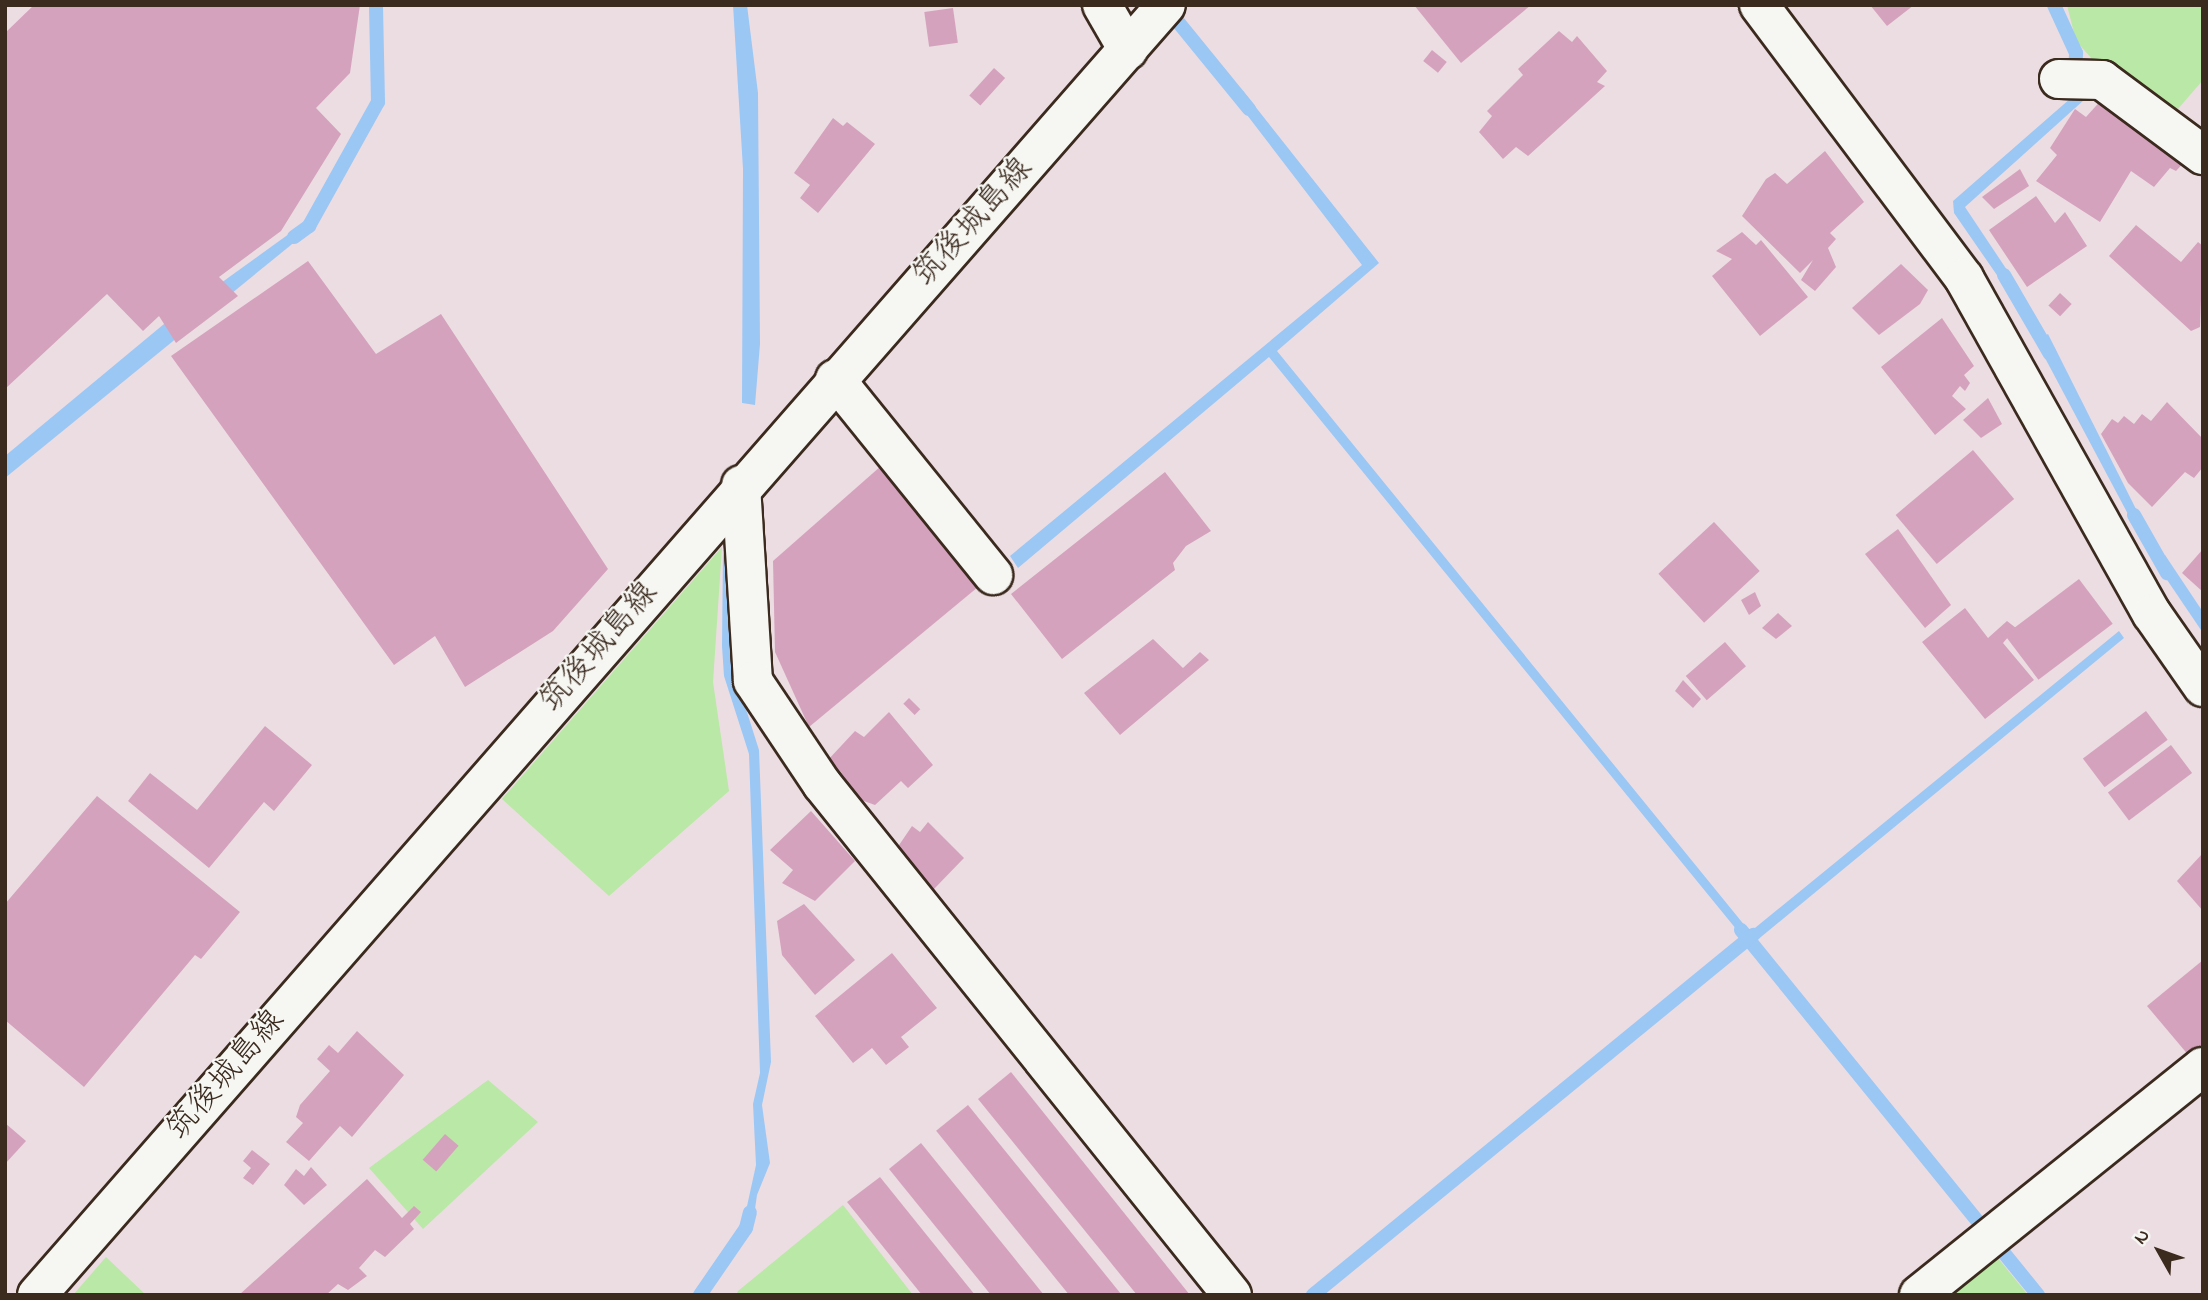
<!DOCTYPE html>
<html>
<head>
<meta charset="utf-8">
<style>
	body { margin:0 }
	#map { position:relative; width:2208px; height:1300px; overflow:hidden; background:#ecdde2; font-family:"Indie Flower","Klee One",sans-serif }
	div>[style] { position:absolute }
	.green>* { inset:0; background:#bae8a6 }
	.water>* { inset:0; background:#9bc7f5 }
	.stream>* { height:14px; margin:-7px; padding:0 7px; transform-origin:7px; border-radius:7px; background:#9bc7f5 }
	.building>* { inset:0; background:#d5a2bd; transform-origin:0 0 }
	.roads { filter:drop-shadow(2px 0 #3b2a1e) drop-shadow(-2px 0 #3b2a1e) drop-shadow(0 2px #3b2a1e) drop-shadow(0 -2px #3b2a1e) }
	.minor>* { height:38px; margin:-19px; padding:0 19px; transform-origin:19px; border-radius:19px; background:#f6f6f2 }
	.major>* { height:38px; margin:-19px; padding:0 19px; transform-origin:19px; border-radius:19px; background:#f6f6f2 }
	span { translate:-50% -50%; white-space:nowrap; text-align:center; line-height:1.15; -webkit-text-stroke:5px #f6f6f2; paint-order:stroke }
	.street-label { font-size:32px; color:#3b2a1e }
	.frame { position:absolute; inset:0; border:7px solid #3b2a1e; pointer-events:none }
	.north { position:absolute; left:2124px; top:1216px; width:70px; height:70px; -webkit-text-stroke:5px #f6f6f2; paint-order:stroke; rotate:310deg; font-size:19px; font-weight:700; line-height:28px; text-align:center; color:#3b2a1e }
	.north::after { content:''; display:block; margin:auto; width:24px; height:32px; background:#3b2a1e; clip-path:polygon(50% 0,100% 100%,50% 72%,0 100%) }
</style>
</head>
<body>
<div id="map">
	<div class="green">
		<div style="clip-path:polygon(2067px 5px,2203px 5px,2203px 80px,2171px 117px,2093px 60px,2076px 41px)"></div>
		<div style="clip-path:polygon(722px 547px,713px 682px,729px 791px,609px 896px,502px 799px)"></div>
		<div style="clip-path:polygon(488px 1080px,538px 1122px,423px 1229px,369px 1168px)"></div>
		<div style="clip-path:polygon(843px 1205px,913px 1295px,736px 1295px,738px 1291px)"></div>
		<div style="clip-path:polygon(1993px 1252px,2028px 1295px,1943px 1295px)"></div>
		<div style="clip-path:polygon(106px 1257px,146px 1295px,73px 1295px)"></div>
	</div>
	<div class="water">
		<div style="clip-path:polygon(733px 5px,747px 5px,758px 93px,760px 344px,755px 405px,742px 403px,743px 169px)"></div>
		<div style="clip-path:polygon(1243px 91px,1379px 263px,1277px 351px,1750px 932px,2119px 631px,2124px 638px,1750px 946px,1269px 357px,1018px 568px,1010px 556px,1362px 265px,1234px 98px)"></div>
		<div style="clip-path:polygon(2079px 91px,2084px 100px,1965px 207px,2019px 288px,2010px 294px,1954px 213px,1953px 201px)"></div>
		<div style="clip-path:polygon(300px 226px,309px 226px,302px 236px,5px 478px,5px 456px,164px 324px)"></div>
		<div style="clip-path:polygon(2048px 334px,2146px 529px,2138px 533px,2036px 341px)"></div>
		<div style="clip-path:polygon(734px 543px,732px 665px,759px 750px,771px 1062px,762px 1105px,770px 1163px,757px 1195px,752px 1230px,742px 1229px,756px 1165px,753px 1104px,760px 1073px,749px 754px,724px 676px,722px 646px,723px 550px)"></div>
		<div style="clip-path:polygon(2165px 555px,2203px 612px,2203px 633px,2155px 562px)"></div>
	</div>
	<div class="stream">
		<div style="left:2054px;top:5px;width:53px;rotate:65.4deg"></div>
		<div style="left:2076px;top:53px;width:25px;rotate:92deg"></div>
		<div style="left:1165px;top:6px;width:133px;rotate:50.8deg"></div>
		<div style="left:294px;top:237px;width:19px;rotate:-36deg"></div>
		<div style="left:309px;top:226px;width:142px;rotate:-60.9deg"></div>
		<div style="left:378px;top:102px;width:97px;rotate:-91.2deg"></div>
		<div style="left:2004px;top:275px;width:91px;rotate:59.8deg"></div>
		<div style="left:2134px;top:515px;width:67px;rotate:60.4deg"></div>
		<div style="left:1741px;top:930px;width:387px;rotate:50.9deg"></div>
		<div style="left:1999px;top:1247px;width:62px;rotate:50.9deg"></div>
		<div style="left:700px;top:1295px;width:81px;rotate:-55.5deg"></div>
		<div style="left:746px;top:1228px;width:16px;rotate:-76deg"></div>
		<div style="left:1313px;top:1295px;width:569px;rotate:-39.29deg"></div>
	</div>
	<div class="building">
		<div style="clip-path:polygon(34px 5px,360px 5px,350px 73px,316px 108px,341px 134px,281px 231px,219px 277px,238px 296px,176px 343px,159px 316px,143px 331px,107px 294px,5px 389px,5px 33px)"></div>
		<div style="clip-path:polygon(1414px 5px,1531px 5px,1461px 63px)"></div>
		<div style="clip-path:polygon(1870px 5px,1914px 5px,1887px 26px)"></div>
		<div style="left:953px;top:8px;width:35px;height:29px;rotate:82deg"></div>
		<div style="clip-path:polygon(1559px 31px,1572px 42px,1577px 36px,1607px 71px,1597px 82px,1605px 86px,1528px 156px,1516px 147px,1503px 159px,1479px 132px,1492px 116px,1487px 111px,1523px 75px,1518px 69px)"></div>
		<div style="left:1432px;top:50px;width:19px;height:14px;rotate:39deg"></div>
		<div style="left:994px;top:68px;width:15px;height:37px;rotate:42deg"></div>
		<div style="clip-path:polygon(2104px 97px,2187px 159px,2176px 171px,2170px 168px,2154px 187px,2131px 171px,2100px 222px,2036px 181px,2057px 155px,2050px 148px,2075px 109px,2086px 117px)"></div>
		<div style="clip-path:polygon(833px 118px,843px 126px,847px 122px,875px 144px,818px 213px,800px 198px,810px 185px,794px 173px)"></div>
		<div style="clip-path:polygon(1825px 151px,1864px 202px,1830px 233px,1836px 239px,1828px 248px,1836px 267px,1815px 291px,1801px 280px,1813px 260px,1800px 273px,1742px 216px,1766px 179px,1775px 173px,1787px 184px)"></div>
		<div style="clip-path:polygon(2020px 169px,2029px 186px,1994px 209px,1982px 197px)"></div>
		<div style="clip-path:polygon(2036px 196px,2055px 223px,2065px 212px,2087px 246px,2027px 287px,1989px 230px)"></div>
		<div style="clip-path:polygon(2136px 225px,2181px 262px,2198px 242px,2203px 246px,2200px 327px,2191px 331px,2109px 256px)"></div>
		<div style="clip-path:polygon(1742px 232px,1756px 245px,1761px 240px,1808px 297px,1760px 336px,1712px 276px,1732px 259px,1716px 251px)"></div>
		<div style="clip-path:polygon(308px 261px,376px 354px,441px 314px,608px 569px,553px 631px,465px 687px,435px 636px,394px 665px,171px 356px)"></div>
		<div style="clip-path:polygon(1901px 264px,1928px 290px,1920px 304px,1879px 335px,1852px 308px)"></div>
		<div style="left:2060px;top:293px;width:16px;height:17px;rotate:43deg"></div>
		<div style="clip-path:polygon(1942px 318px,1974px 366px,1964px 375px,1970px 383px,1965px 391px,1960px 386px,1952px 396px,1966px 409px,1935px 435px,1881px 367px)"></div>
		<div style="clip-path:polygon(1988px 398px,2002px 424px,1981px 438px,1963px 420px)"></div>
		<div style="clip-path:polygon(2167px 402px,2203px 439px,2203px 467px,2194px 478px,2185px 472px,2152px 507px,2128px 483px,2101px 434px,2112px 419px,2118px 423px,2124px 416px,2134px 424px,2142px 414px,2151px 421px)"></div>
		<div style="left:1973px;top:450px;width:64px;height:101px;rotate:50deg"></div>
		<div style="clip-path:polygon(881px 466px,978px 587px,809px 727px,775px 652px,773px 561px)"></div>
		<div style="clip-path:polygon(1165px 472px,1211px 531px,1186px 546px,1173px 563px,1175px 570px,1062px 659px,1011px 594px)"></div>
		<div style="left:1714px;top:522px;width:67px;height:76px;rotate:47deg"></div>
		<div style="clip-path:polygon(1898px 529px,1951px 605px,1925px 628px,1865px 554px)"></div>
		<div style="clip-path:polygon(2203px 549px,2203px 592px,2182px 573px)"></div>
		<div style="left:2079px;top:579px;width:56px;height:93px;rotate:53deg"></div>
		<div style="clip-path:polygon(1755px 592px,1761px 606px,1749px 615px,1741px 600px)"></div>
		<div style="clip-path:polygon(1965px 608px,1988px 638px,2007px 621px,2016px 628px,2003px 643px,2034px 680px,1985px 719px,1922px 642px)"></div>
		<div style="clip-path:polygon(1778px 613px,1792px 626px,1776px 639px,1762px 628px)"></div>
		<div style="clip-path:polygon(1153px 639px,1183px 668px,1200px 652px,1209px 660px,1120px 735px,1084px 693px)"></div>
		<div style="left:1725px;top:642px;width:32px;height:52px;rotate:49deg"></div>
		<div style="clip-path:polygon(1683px 680px,1701px 699px,1693px 708px,1675px 691px)"></div>
		<div style="left:909px;top:698px;width:16px;height:8px;rotate:45deg"></div>
		<div style="left:2146px;top:711px;width:36px;height:79px;rotate:53deg"></div>
		<div style="clip-path:polygon(889px 712px,933px 765px,908px 788px,901px 781px,875px 805px,861px 800px,827px 761px,855px 731px,864px 737px)"></div>
		<div style="clip-path:polygon(265px 726px,312px 765px,274px 811px,264px 802px,209px 868px,128px 801px,150px 773px,197px 810px)"></div>
		<div style="left:2171px;top:745px;width:35px;height:79px;rotate:53deg"></div>
		<div style="clip-path:polygon(97px 796px,240px 912px,201px 959px,195px 955px,84px 1087px,5px 1020px,5px 904px)"></div>
		<div style="clip-path:polygon(811px 811px,855px 861px,815px 901px,782px 883px,793px 870px,770px 850px)"></div>
		<div style="clip-path:polygon(928px 822px,964px 858px,933px 890px,893px 854px,912px 826px,920px 832px)"></div>
		<div style="clip-path:polygon(2203px 853px,2203px 911px,2177px 881px)"></div>
		<div style="clip-path:polygon(804px 904px,855px 960px,815px 995px,782px 955px,777px 921px)"></div>
		<div style="clip-path:polygon(892px 953px,937px 1008px,901px 1037px,909px 1047px,886px 1065px,872px 1048px,853px 1063px,815px 1016px)"></div>
		<div style="clip-path:polygon(2203px 960px,2203px 1047px,2190px 1057px,2147px 1006px)"></div>
		<div style="clip-path:polygon(357px 1031px,404px 1075px,352px 1137px,340px 1126px,309px 1161px,286px 1142px,303px 1123px,296px 1117px,300px 1105px,330px 1071px,317px 1059px,329px 1045px,338px 1053px)"></div>
		<div style="clip-path:polygon(1011px 1072px,1190px 1295px,1137px 1295px,978px 1099px)"></div>
		<div style="left:968px;top:1105px;width:245px;height:41px;rotate:51deg"></div>
		<div style="clip-path:polygon(5px 1123px,26px 1141px,5px 1164px)"></div>
		<div style="left:445px;top:1134px;width:18px;height:34px;rotate:41deg"></div>
		<div style="clip-path:polygon(921px 1143px,1044px 1295px,991px 1295px,889px 1169px)"></div>
		<div style="clip-path:polygon(252px 1150px,270px 1164px,253px 1185px,243px 1178px,251px 1168px,243px 1161px)"></div>
		<div style="clip-path:polygon(311px 1167px,327px 1185px,304px 1205px,284px 1185px,296px 1169px,304px 1176px)"></div>
		<div style="clip-path:polygon(880px 1177px,975px 1295px,922px 1295px,847px 1202px)"></div>
		<div style="clip-path:polygon(367px 1179px,402px 1218px,414px 1206px,421px 1212px,410px 1224px,414px 1229px,385px 1257px,375px 1250px,359px 1268px,367px 1276px,348px 1290px,338px 1284px,326px 1295px,239px 1295px)"></div>
	</div>
	<div class="roads">
		<div class="minor">
			<div style="left:1102px;top:5px;width:52px;rotate:60deg"></div>
			<div style="left:1759px;top:5px;width:341px;rotate:53.1deg"></div>
			<div style="left:1964px;top:278px;width:385px;rotate:60.8deg"></div>
			<div style="left:2152px;top:614px;width:89px;rotate:55.1deg"></div>
			<div style="left:2059px;top:79px;width:43px;rotate:1.3deg"></div>
			<div style="left:2102px;top:80px;width:126px;rotate:36.6deg"></div>
			<div style="left:835px;top:379px;width:252px;rotate:51.1deg"></div>
			<div style="left:741px;top:485px;width:196px;rotate:86.5deg"></div>
			<div style="left:753px;top:681px;width:124px;rotate:56.2deg"></div>
			<div style="left:822px;top:784px;width:655px;rotate:51.26deg"></div>
			<div style="left:1919px;top:1295px;width:364px;rotate:-38.8deg"></div>
		</div>
		<div class="major">
			<div style="left:37px;top:1295px;width:1714px;rotate:-48.81deg"></div>
		</div>
	</div>
	<div class="street-label">
		<span style="left:974px;top:223px;rotate:-48deg">筑後城島線</span>
		<span style="left:600px;top:648px;rotate:-49deg">筑後城島線</span>
		<span style="left:227px;top:1076px;rotate:-49deg">筑後城島線</span>
	</div>
	<div class="frame"></div>
	<div class="north">N</div>
</div>
</body>
</html>
